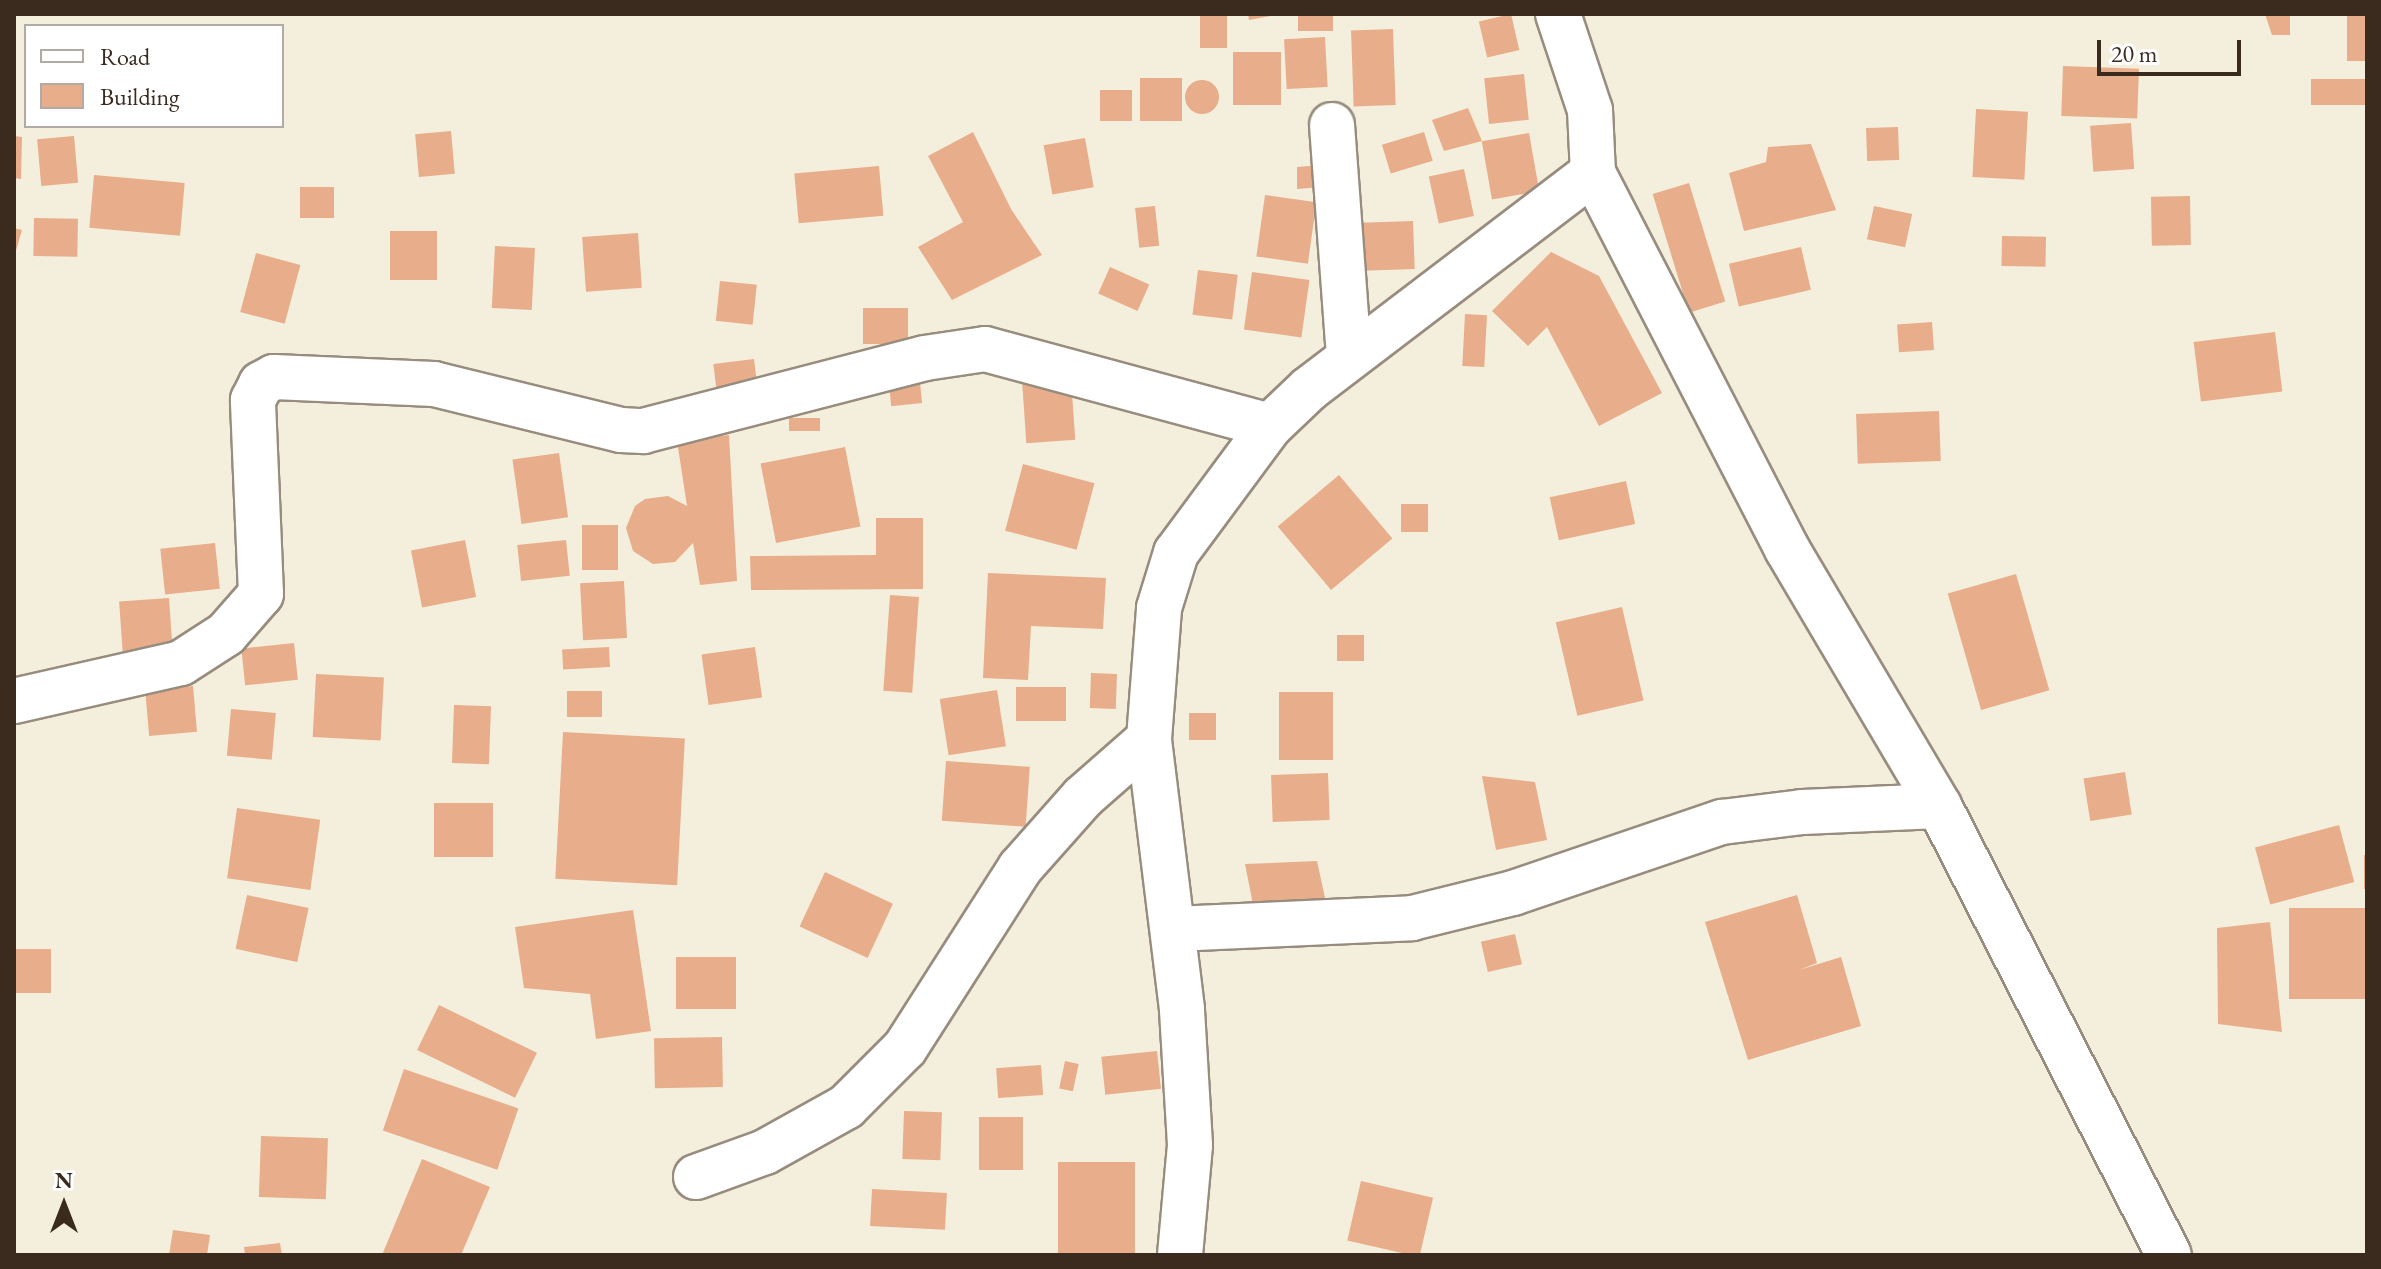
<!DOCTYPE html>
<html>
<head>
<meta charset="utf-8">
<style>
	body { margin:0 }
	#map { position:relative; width:2381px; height:1269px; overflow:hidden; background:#f4efdd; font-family:"EB Garamond",serif }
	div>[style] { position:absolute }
	.building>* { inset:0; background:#e8ad8a; transform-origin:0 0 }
	.round { border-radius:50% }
	.roads { filter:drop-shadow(2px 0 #988c7e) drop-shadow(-2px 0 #988c7e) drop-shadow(0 2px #988c7e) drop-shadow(0 -2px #988c7e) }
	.minor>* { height:44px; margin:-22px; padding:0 22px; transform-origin:22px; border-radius:22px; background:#fff }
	span { translate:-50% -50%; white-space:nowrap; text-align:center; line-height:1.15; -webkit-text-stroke:6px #fff; paint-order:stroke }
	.frame { position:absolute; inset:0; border:16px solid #3b2a1e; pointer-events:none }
	.legend { position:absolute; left:24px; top:24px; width:260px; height:104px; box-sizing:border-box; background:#fff; border:2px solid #b1aaa5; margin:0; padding:10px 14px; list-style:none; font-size:24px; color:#3b2a1e }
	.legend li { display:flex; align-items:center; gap:16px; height:40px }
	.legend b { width:40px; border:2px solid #b1aaa5 }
	.north { position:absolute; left:24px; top:1165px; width:80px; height:80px; -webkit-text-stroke:6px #fff; paint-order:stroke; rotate:0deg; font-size:22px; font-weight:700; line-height:32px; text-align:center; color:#3b2a1e }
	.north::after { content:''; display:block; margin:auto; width:28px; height:36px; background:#3b2a1e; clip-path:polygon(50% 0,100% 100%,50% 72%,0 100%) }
	.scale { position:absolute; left:2097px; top:40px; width:144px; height:36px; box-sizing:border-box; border:4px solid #3b2a1e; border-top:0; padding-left:10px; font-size:24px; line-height:28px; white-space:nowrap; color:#3b2a1e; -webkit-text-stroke:6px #fff; paint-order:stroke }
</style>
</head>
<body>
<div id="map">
	<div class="building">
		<div style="left:1200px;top:14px;width:27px;height:34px"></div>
		<div style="clip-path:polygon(1248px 14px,1276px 14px,1276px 15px,1249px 20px)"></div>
		<div style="left:1298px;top:14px;width:35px;height:17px"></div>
		<div style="left:1511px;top:14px;width:37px;height:33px;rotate:77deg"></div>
		<div style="clip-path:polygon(2265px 14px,2290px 14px,2290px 35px,2272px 35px)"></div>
		<div style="left:2347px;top:14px;width:20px;height:47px"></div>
		<div style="left:1393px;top:29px;width:76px;height:42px;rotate:88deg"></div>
		<div style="left:1325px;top:37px;width:50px;height:41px;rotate:87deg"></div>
		<div style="left:1233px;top:52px;width:48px;height:53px"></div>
		<div style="left:2063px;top:66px;width:76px;height:50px;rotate:2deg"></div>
		<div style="left:1524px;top:74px;width:46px;height:40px;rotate:84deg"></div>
		<div style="left:1140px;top:78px;width:42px;height:43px"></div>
		<div style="left:2367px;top:79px;width:26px;height:56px;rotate:90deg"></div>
		<div class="round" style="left:1185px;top:80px;width:34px;height:34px"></div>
		<div style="left:1100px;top:90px;width:32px;height:31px"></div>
		<div style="clip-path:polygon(1468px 108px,1482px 141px,1444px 151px,1432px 120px)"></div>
		<div style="left:1976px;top:109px;width:52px;height:68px;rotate:3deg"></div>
		<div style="left:2131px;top:123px;width:46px;height:41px;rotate:86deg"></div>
		<div style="left:1898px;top:127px;width:33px;height:32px;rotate:88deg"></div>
		<div style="left:451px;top:131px;width:43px;height:36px;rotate:85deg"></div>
		<div style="clip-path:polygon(973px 132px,1011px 209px,1042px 255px,952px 300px,918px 247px,963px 222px,928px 156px)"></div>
		<div style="left:1424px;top:132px;width:30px;height:44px;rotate:73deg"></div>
		<div style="left:1529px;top:133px;width:59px;height:48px;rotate:80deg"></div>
		<div style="clip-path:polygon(14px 136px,22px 137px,21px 179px,14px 178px)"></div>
		<div style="left:74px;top:136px;width:47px;height:37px;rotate:85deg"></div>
		<div style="left:1085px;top:138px;width:50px;height:42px;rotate:80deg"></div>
		<div style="clip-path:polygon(1811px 144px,1836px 210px,1744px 231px,1729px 173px,1766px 162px,1768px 147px)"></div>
		<div style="clip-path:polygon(1321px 165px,1321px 187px,1297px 189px,1297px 167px)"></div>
		<div style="left:879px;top:166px;width:50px;height:85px;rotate:85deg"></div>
		<div style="left:1464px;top:169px;width:48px;height:36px;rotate:78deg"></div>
		<div style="left:94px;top:175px;width:91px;height:53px;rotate:5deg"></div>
		<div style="left:1689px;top:183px;width:124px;height:38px;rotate:73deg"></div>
		<div style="left:300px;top:187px;width:34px;height:31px"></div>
		<div style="left:1265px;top:195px;width:52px;height:62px;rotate:8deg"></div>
		<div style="left:2190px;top:196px;width:49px;height:39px;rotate:89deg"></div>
		<div style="left:1155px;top:206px;width:40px;height:20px;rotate:84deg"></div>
		<div style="left:1874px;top:206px;width:39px;height:34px;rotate:12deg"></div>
		<div style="left:34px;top:218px;width:44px;height:38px;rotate:1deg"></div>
		<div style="left:1413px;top:221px;width:48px;height:52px;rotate:88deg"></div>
		<div style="clip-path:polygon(14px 228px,22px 230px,15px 254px,14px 254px)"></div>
		<div style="left:390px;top:231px;width:47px;height:49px"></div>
		<div style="left:638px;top:233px;width:55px;height:56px;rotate:86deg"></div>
		<div style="left:2002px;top:236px;width:44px;height:30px;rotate:1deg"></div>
		<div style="left:495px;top:246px;width:40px;height:62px;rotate:3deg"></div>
		<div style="left:1801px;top:247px;width:44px;height:74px;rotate:77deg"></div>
		<div style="clip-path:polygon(1551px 252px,1599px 276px,1662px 393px,1599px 426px,1547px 327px,1528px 346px,1492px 311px)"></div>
		<div style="left:256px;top:253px;width:46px;height:61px;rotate:15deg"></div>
		<div style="left:1110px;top:267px;width:43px;height:29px;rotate:24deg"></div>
		<div style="left:1198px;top:270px;width:40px;height:45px;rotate:7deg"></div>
		<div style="left:1252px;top:272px;width:58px;height:58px;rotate:8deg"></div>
		<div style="left:720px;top:281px;width:37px;height:40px;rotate:6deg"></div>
		<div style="left:863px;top:308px;width:45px;height:36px"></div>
		<div style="left:1465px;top:314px;width:22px;height:52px;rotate:3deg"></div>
		<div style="left:1932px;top:322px;width:28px;height:35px;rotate:86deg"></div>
		<div style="left:2275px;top:332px;width:60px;height:82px;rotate:83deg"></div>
		<div style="left:754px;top:359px;width:25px;height:41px;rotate:83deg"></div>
		<div style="left:1071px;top:379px;width:61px;height:49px;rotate:86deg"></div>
		<div style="left:920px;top:383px;width:20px;height:31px;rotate:84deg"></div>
		<div style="left:1939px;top:411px;width:50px;height:83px;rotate:88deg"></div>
		<div style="left:820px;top:418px;width:13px;height:31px;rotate:90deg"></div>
		<div style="clip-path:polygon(729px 435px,737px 581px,700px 585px,693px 543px,675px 562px,653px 564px,633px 551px,626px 528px,635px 506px,645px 499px,668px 496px,687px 506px,677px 441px)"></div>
		<div style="left:845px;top:447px;width:81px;height:86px;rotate:79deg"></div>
		<div style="left:559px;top:453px;width:65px;height:47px;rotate:82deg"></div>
		<div style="left:1023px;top:464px;width:74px;height:69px;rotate:15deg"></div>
		<div style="left:1339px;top:475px;width:83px;height:80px;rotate:50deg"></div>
		<div style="left:1626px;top:481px;width:44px;height:78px;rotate:78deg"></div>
		<div style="left:1401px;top:504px;width:27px;height:28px"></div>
		<div style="clip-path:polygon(876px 518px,923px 518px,923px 589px,751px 590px,750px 556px,876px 555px)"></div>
		<div style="left:582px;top:525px;width:36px;height:45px"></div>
		<div style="left:465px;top:540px;width:58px;height:55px;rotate:79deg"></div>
		<div style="left:566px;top:540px;width:36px;height:49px;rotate:84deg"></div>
		<div style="left:215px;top:543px;width:46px;height:55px;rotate:84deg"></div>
		<div style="clip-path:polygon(988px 573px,1106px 578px,1103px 629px,1031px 626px,1028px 680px,983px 678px)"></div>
		<div style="left:2016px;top:574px;width:121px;height:71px;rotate:74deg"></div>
		<div style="left:624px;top:581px;width:57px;height:44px;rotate:87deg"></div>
		<div style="left:890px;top:595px;width:29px;height:96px;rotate:4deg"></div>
		<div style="left:169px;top:598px;width:56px;height:50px;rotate:86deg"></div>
		<div style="left:1622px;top:607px;width:96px;height:68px;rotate:77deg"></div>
		<div style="left:1337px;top:635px;width:27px;height:26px"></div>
		<div style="left:294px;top:643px;width:37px;height:53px;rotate:84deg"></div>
		<div style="left:609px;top:647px;width:20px;height:47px;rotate:87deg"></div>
		<div style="left:755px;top:647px;width:51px;height:54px;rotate:82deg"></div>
		<div style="left:1091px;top:673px;width:26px;height:35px;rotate:2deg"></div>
		<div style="left:316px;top:674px;width:68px;height:63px;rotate:3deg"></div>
		<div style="left:193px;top:686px;width:46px;height:48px;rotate:85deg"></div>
		<div style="left:1016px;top:687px;width:50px;height:34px"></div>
		<div style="left:997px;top:690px;width:57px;height:58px;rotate:81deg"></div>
		<div style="left:602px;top:691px;width:26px;height:35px;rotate:90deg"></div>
		<div style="left:1279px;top:692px;width:54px;height:68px"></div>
		<div style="left:454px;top:705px;width:37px;height:58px;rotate:2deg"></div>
		<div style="left:231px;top:709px;width:45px;height:47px;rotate:5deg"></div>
		<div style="left:1189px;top:713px;width:27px;height:27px"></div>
		<div style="left:563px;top:732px;width:122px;height:147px;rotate:3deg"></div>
		<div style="left:946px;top:761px;width:84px;height:60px;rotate:4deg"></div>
		<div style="left:2125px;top:772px;width:43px;height:42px;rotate:81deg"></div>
		<div style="left:1328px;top:773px;width:47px;height:57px;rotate:88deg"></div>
		<div style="clip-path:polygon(1482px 776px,1535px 782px,1547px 840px,1496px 850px)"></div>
		<div style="left:434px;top:803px;width:59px;height:54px"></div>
		<div style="left:237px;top:808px;width:84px;height:71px;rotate:8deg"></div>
		<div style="left:2339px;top:825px;width:59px;height:87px;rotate:75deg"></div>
		<div style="left:2364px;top:855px;width:3px;height:34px"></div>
		<div style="clip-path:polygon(1317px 861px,1330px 921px,1257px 925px,1245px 864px)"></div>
		<div style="left:825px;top:872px;width:75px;height:60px;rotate:25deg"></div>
		<div style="left:247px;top:895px;width:63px;height:55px;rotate:12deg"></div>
		<div style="clip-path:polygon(1797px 895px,1817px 963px,1799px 970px,1841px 957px,1861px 1026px,1748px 1060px,1705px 922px)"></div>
		<div style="left:2367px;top:908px;width:91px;height:78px;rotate:90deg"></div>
		<div style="clip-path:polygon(633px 910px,651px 1031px,596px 1039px,590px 994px,524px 988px,515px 927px)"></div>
		<div style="clip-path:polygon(2270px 922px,2282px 1032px,2218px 1024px,2217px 928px)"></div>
		<div style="left:1515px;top:934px;width:31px;height:35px;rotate:77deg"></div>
		<div style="left:14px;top:949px;width:37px;height:44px"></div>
		<div style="left:676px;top:957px;width:60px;height:52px"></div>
		<div style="left:439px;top:1005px;width:109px;height:50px;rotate:26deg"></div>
		<div style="left:722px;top:1037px;width:50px;height:68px;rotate:89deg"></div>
		<div style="left:1157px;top:1051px;width:38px;height:56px;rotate:84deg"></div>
		<div style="left:1065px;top:1061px;width:14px;height:28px;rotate:12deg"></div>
		<div style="left:1041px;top:1065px;width:30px;height:45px;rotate:86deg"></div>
		<div style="left:404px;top:1069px;width:121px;height:65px;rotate:19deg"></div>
		<div style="left:904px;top:1111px;width:38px;height:48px;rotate:2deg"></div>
		<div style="left:979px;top:1117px;width:44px;height:53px"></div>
		<div style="left:261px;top:1136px;width:67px;height:61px;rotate:2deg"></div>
		<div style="clip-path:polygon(422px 1159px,490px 1187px,461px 1255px,382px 1255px)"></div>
		<div style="left:1058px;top:1162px;width:77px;height:93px"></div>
		<div style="left:1361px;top:1181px;width:74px;height:61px;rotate:13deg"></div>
		<div style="left:872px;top:1189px;width:75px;height:37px;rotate:3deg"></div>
		<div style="clip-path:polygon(173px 1230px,210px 1235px,207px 1255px,169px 1255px)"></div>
		<div style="clip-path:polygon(280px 1243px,282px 1255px,245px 1255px,244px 1247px)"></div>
	</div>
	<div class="roads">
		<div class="minor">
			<div style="left:1558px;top:14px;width:101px;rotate:71.6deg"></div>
			<div style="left:1590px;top:110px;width:63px;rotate:87.3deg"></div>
			<div style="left:1593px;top:173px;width:423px;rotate:62.7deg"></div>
			<div style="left:1787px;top:549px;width:299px;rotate:59.4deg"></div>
			<div style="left:1939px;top:806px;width:504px;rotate:62.88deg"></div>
			<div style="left:1332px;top:125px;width:231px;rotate:85.8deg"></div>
			<div style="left:14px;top:701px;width:171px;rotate:-12.8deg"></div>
			<div style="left:181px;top:663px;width:54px;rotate:-32.8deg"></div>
			<div style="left:226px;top:634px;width:53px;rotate:-48.8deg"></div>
			<div style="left:261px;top:594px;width:194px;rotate:-92.4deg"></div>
			<div style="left:253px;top:400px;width:18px;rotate:-63deg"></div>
			<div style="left:261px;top:384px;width:15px;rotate:-28deg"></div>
			<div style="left:274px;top:377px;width:160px;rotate:2.5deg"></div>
			<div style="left:434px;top:384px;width:193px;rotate:13.8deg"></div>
			<div style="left:621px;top:430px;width:22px;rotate:3deg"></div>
			<div style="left:643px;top:431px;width:291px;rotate:-14.5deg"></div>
			<div style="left:925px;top:358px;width:61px;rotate:-8.5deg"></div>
			<div style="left:985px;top:349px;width:295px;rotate:15.1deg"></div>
			<div style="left:1174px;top:929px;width:238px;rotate:-2.6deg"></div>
			<div style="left:1412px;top:918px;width:104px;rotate:-13.9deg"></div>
			<div style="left:1513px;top:893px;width:221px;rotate:-18.8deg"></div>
			<div style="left:1722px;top:822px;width:81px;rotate:-7.1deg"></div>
			<div style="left:1802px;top:812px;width:137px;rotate:-2.5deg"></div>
			<div style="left:696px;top:1177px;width:73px;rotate:-19.9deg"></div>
			<div style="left:765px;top:1152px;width:93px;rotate:-29.1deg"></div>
			<div style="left:846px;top:1107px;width:83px;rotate:-45deg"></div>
			<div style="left:905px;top:1048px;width:214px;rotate:-57.4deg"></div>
			<div style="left:1020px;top:868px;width:95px;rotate:-48.4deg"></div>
			<div style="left:1083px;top:797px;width:88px;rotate:-41.3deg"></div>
			<div style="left:1180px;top:1255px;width:110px;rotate:-84.8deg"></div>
			<div style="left:1190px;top:1145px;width:136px;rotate:-93.4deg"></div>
			<div style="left:1182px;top:1009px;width:272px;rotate:-97deg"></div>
			<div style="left:1149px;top:739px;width:131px;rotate:-85.6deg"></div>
			<div style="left:1159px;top:608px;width:58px;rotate:-72.8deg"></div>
			<div style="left:1176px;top:553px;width:158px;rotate:-53.5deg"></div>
			<div style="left:1270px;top:426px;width:54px;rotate:-43.5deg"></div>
			<div style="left:1309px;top:389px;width:357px;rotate:-37.3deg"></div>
		</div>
	</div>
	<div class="frame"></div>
	<ul class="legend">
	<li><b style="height:10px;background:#fff"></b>Road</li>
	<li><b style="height:22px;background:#e8ad8a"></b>Building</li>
	</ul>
	<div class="north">N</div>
	<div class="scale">20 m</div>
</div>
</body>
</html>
